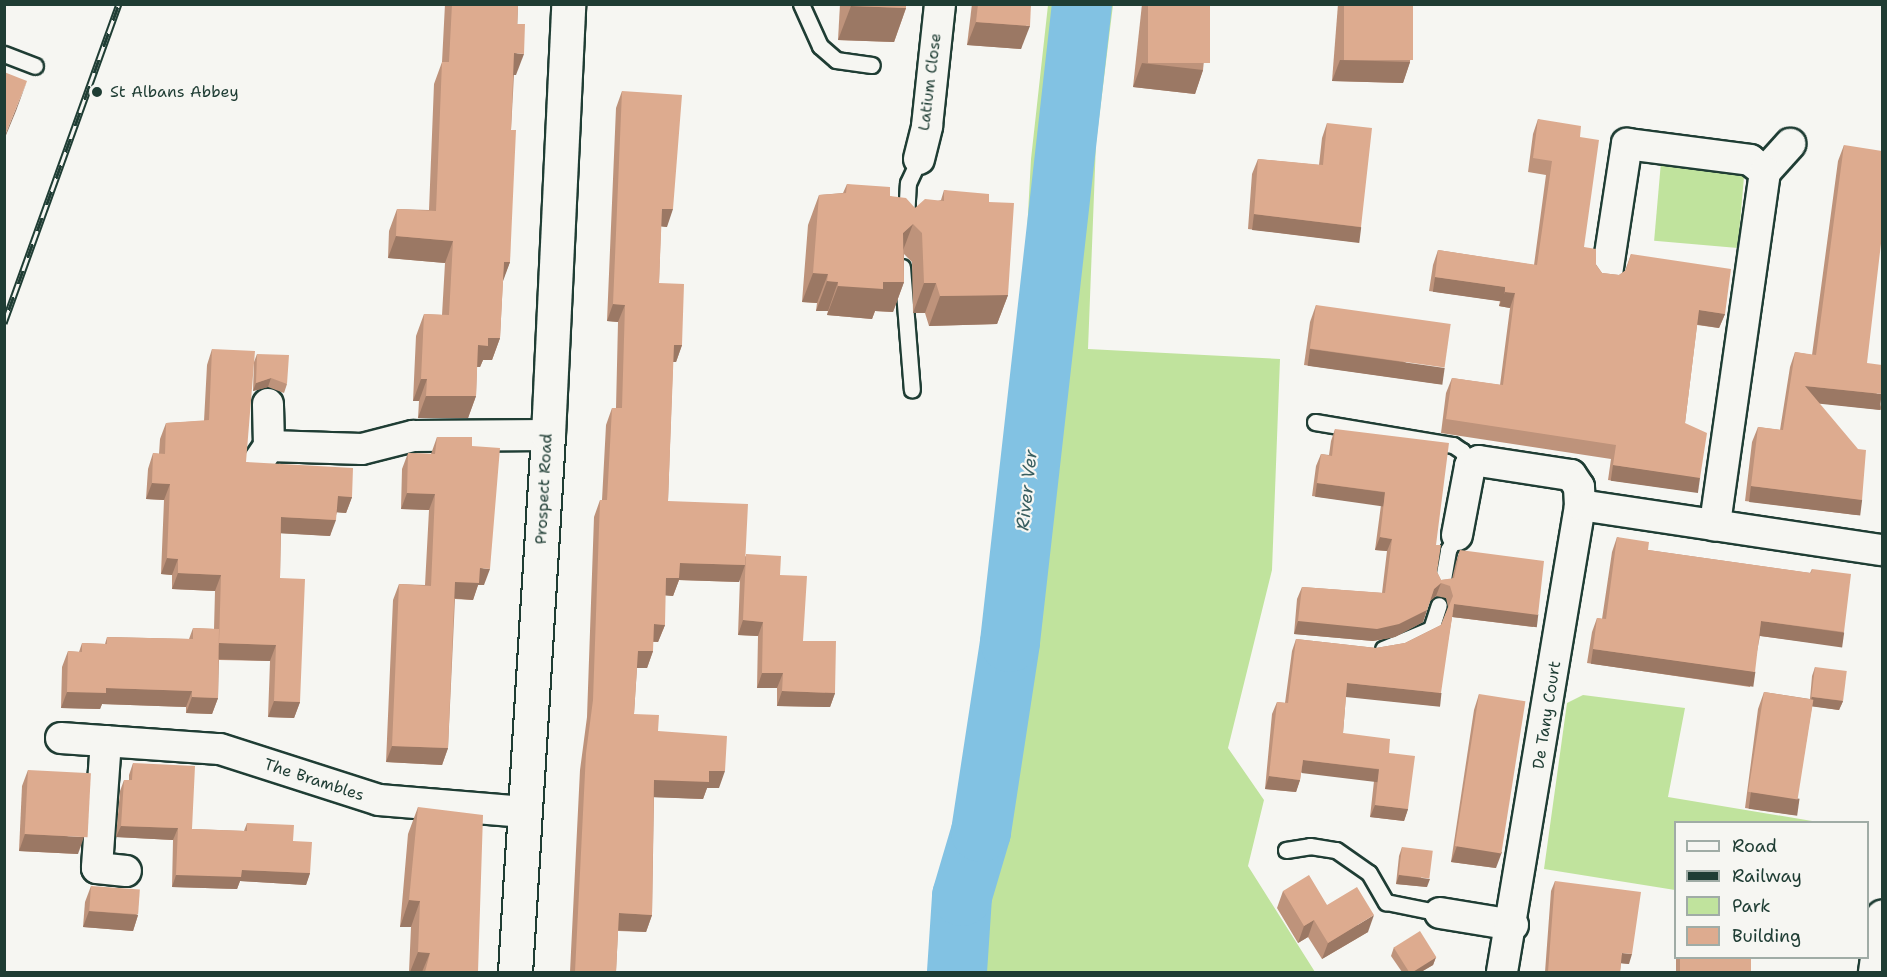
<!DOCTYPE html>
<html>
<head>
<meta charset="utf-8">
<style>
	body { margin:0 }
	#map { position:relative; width:1887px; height:977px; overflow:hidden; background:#f6f6f2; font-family:"Shantell Sans",sans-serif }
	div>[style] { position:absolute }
	.green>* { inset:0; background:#c0e39d; transform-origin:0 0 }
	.river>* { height:60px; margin:-30px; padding:0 30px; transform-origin:30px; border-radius:30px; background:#82c2e3 }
	.roads { filter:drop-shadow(2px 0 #1f3d34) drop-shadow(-2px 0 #1f3d34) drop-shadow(0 2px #1f3d34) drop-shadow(0 -2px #1f3d34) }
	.lane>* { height:15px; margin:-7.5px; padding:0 7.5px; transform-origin:7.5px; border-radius:7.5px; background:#f6f6f2 }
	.street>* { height:30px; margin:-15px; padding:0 15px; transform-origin:15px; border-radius:15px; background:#f6f6f2 }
	.secondary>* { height:33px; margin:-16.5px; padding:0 16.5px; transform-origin:16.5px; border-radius:16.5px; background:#f6f6f2 }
	.rail>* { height:7px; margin-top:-3.5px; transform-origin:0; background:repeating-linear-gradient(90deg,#f6f6f2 0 14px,#1f3d34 0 28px); box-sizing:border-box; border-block:2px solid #1f3d34 }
	.wall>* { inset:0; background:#be937b; transform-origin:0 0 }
	.shaded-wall>* { inset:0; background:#9b7864; transform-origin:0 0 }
	.building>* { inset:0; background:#ddab8f; transform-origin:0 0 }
	.dots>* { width:16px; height:16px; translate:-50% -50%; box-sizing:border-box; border:3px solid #f6f6f2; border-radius:50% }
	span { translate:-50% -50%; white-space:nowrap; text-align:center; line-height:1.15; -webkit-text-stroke:4.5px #f6f6f2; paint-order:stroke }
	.street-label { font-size:16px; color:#1f3d34 }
	.poi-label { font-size:16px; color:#1f3d34 }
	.left { translate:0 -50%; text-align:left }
	.water-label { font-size:18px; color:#385e60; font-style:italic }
	.frame { position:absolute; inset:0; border:6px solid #1f3d34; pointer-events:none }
	.legend { position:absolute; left:1674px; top:821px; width:195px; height:138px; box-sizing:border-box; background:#f6f6f2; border:2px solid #a0aca6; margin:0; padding:8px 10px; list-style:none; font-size:18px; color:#1f3d34 }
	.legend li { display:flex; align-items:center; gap:12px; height:30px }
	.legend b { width:30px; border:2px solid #a0aca6 }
</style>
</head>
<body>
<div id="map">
	<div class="green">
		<div style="clip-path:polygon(1048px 5px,1113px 5px,1096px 143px,1088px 349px,1280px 359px,1272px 570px,1228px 748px,1264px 800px,1248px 866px,1315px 972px,943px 972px,950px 870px,973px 803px,980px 713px,993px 664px,1016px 434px,1031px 159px)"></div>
		<div style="left:1661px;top:162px;width:84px;height:79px;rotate:5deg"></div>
		<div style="clip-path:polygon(1583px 695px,1685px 708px,1668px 797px,1818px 822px,1676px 822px,1675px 890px,1544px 869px,1567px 703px)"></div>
	</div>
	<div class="river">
		<div style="left:957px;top:972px;width:76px;rotate:-86.2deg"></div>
		<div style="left:962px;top:896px;width:67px;rotate:-73.5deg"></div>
		<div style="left:981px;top:832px;width:192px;rotate:-81.3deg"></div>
		<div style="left:1010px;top:642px;width:642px;rotate:-83.56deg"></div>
	</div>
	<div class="roads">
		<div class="lane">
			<div style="left:801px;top:4px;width:46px;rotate:65.7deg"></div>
			<div style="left:820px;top:46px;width:21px;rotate:41deg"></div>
			<div style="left:836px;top:60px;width:36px;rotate:8deg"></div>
			<div style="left:4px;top:54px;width:33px;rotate:21deg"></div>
			<div style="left:906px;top:219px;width:36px;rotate:-87deg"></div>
			<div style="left:908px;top:183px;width:26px;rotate:-65deg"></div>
			<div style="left:902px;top:267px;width:123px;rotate:85.4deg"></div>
			<div style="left:1315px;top:422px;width:140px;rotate:9.5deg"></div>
			<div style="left:1453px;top:445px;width:11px;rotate:34deg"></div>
			<div style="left:1462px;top:451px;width:17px;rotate:62deg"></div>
			<div style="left:1442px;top:585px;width:36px;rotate:-80deg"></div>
			<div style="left:1448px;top:550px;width:17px;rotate:-59deg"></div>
			<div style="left:1383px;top:649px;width:52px;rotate:-22.6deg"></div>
			<div style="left:1431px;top:629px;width:25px;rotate:-72deg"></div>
			<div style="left:1286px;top:850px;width:24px;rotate:-9deg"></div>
			<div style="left:1310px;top:846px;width:26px;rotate:9deg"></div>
			<div style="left:1336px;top:850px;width:40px;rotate:34.9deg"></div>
			<div style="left:1369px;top:873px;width:34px;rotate:60deg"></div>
			<div style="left:1386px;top:902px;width:55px;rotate:11.5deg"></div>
		</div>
		<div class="street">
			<div style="left:919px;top:159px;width:34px;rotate:-76deg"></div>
			<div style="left:927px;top:126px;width:123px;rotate:-83.9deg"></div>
			<div style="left:1765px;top:172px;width:38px;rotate:-48deg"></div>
			<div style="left:1607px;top:274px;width:132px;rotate:-81.3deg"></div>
			<div style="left:1627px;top:144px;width:124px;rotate:7.4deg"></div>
			<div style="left:1750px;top:160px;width:19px;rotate:39deg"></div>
			<div style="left:1765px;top:172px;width:357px;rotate:98.1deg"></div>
			<div style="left:269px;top:446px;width:93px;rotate:1.8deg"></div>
			<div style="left:362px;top:449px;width:53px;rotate:-14.3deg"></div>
			<div style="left:413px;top:436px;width:135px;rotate:-0.4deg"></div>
			<div style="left:259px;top:461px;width:18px;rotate:-56deg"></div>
			<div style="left:269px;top:446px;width:42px;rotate:-91.4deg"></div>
			<div style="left:1457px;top:535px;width:70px;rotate:-79.3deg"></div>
			<div style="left:1470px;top:466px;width:10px;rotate:-29deg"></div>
			<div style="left:1479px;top:461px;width:93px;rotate:8.7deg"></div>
			<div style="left:1571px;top:475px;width:14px;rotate:56deg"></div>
			<div style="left:1579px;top:487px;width:18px;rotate:87deg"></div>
			<div style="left:61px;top:738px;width:159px;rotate:4deg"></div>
			<div style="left:220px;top:749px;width:167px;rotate:17.8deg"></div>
			<div style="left:379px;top:800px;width:146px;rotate:4.7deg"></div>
			<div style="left:106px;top:741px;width:127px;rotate:94.1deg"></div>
			<div style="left:97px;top:868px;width:29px;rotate:6deg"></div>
			<div style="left:1440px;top:913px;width:74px;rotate:9.3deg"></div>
			<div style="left:1502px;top:972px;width:473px;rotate:-80.5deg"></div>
			<div style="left:1580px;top:505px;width:305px;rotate:8.5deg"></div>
			<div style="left:1874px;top:972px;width:57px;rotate:-81.9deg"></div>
		</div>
		<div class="secondary">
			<div style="left:515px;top:972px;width:538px;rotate:-86.48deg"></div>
			<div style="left:548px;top:435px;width:431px;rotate:-87.3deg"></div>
		</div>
	</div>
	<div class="rail">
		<div style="left:4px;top:323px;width:339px;rotate:-70.2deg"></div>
	</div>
	<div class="wall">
		<div style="clip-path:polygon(445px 4px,518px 4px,516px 75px,514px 75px,511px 130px,510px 262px,503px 279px,500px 338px,492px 360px,483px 360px,480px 367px,477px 367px,476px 396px,468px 418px,418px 418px,419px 401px,413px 401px,416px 336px,424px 314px,442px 315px,445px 263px,388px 258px,389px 231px,397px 209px,429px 210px,434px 84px,442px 62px)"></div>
		<div style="clip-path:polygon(840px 4px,906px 4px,906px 8px,894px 42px,838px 40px)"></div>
		<div style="clip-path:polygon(972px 4px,1031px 4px,1021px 49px,967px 45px)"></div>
		<div style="clip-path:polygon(1142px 4px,1210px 4px,1203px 70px,1195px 94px,1133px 87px)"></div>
		<div style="clip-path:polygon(1338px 4px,1413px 4px,1410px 62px,1403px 83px,1332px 81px)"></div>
		<div style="clip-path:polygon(622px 91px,667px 227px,661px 226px,659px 283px,682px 345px,676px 362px,673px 362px,668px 501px,745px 556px,780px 575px,803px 641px,835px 693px,830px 707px,777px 706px,777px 688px,757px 688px,758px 636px,738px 635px,740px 578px,739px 582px,679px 580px,673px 596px,665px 595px,665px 625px,658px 642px,653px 642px,653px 651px,647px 668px,637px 668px,634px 714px,658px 731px,719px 788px,707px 788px,703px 799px,654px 797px,652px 915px,646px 932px,618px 931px,616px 972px,570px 972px,580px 770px,587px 717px,594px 517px,600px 500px,602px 500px,606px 425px,612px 408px,616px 408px,618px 322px,607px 321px,616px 108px)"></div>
		<div style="clip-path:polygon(1538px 119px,1580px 137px,1584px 247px,1602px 273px,1619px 275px,1625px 271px,1631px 254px,1725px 314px,1719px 328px,1697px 325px,1685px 423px,1695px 492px,1608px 480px,1611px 459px,1441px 433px,1446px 393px,1452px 378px,1500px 385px,1510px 308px,1499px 306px,1500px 301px,1429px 291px,1433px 265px,1438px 250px,1534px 265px,1546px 175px,1528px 172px,1533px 134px)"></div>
		<div style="clip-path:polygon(1327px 123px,1361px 227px,1355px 242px,1248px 229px,1252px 174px,1258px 159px,1319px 165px,1322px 138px)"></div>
		<div style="clip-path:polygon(1844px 145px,1867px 363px,1882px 410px,1819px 403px,1862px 500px,1856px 515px,1745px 501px,1752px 442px,1758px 427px,1780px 430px,1790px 367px,1795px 352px,1812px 355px,1838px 161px)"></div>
		<div style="clip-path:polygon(847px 184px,890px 196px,915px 208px,941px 200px,944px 190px,989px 202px,1008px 295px,997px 324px,929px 326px,925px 313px,913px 313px,912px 262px,904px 254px,904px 282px,893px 312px,875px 311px,872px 319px,827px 315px,828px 311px,816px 311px,817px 303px,802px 302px,808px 225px,819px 195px,843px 193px)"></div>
		<div style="clip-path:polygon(1316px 305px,1439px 384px,1304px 365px,1310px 322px)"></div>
		<div style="clip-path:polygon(212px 349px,246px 462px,352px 497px,346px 513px,337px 512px,330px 536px,281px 533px,280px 578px,300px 702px,294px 718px,268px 717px,270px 661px,219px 660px,218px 698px,212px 714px,186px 713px,186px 707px,102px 704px,100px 709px,61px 708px,62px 667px,68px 651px,79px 652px,82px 643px,105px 644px,107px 637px,189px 639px,193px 628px,214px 629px,215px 591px,172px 589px,172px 575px,161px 574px,164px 500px,146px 499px,148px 469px,153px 453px,159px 454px,160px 439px,166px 423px,204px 421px,207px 365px)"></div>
		<div style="clip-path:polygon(257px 354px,287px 384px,284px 393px,268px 387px,253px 391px,254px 362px)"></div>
		<div style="clip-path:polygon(1335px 429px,1436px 545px,1437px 572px,1441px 580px,1452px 579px,1456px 562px,1460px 550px,1538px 615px,1533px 627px,1452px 617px,1437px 706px,1346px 696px,1343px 733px,1389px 753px,1408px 809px,1404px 821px,1370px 817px,1374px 781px,1301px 772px,1300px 780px,1296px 792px,1265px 789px,1272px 714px,1277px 702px,1285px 703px,1292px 651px,1296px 639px,1376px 648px,1405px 643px,1441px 625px,1448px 607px,1446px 598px,1436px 596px,1430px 601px,1423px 622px,1395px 637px,1373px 641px,1294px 634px,1297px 599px,1302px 587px,1382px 593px,1387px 551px,1375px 550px,1381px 505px,1312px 496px,1316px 466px,1321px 454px,1329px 455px,1331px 441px)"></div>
		<div style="clip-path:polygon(437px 437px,472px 446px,484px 585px,478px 585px,473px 600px,455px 599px,448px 748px,442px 765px,386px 762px,393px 600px,399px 584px,425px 585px,429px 510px,401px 509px,402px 469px,408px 453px,431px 454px)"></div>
		<div style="clip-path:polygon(1617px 537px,1648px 550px,1810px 573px,1812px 569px,1844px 632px,1839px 646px,1760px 636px,1750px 687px,1587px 663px,1592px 632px,1597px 618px,1602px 619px,1612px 552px)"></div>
		<div style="clip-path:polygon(1815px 667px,1843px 701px,1839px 710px,1812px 706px,1794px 815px,1745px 808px,1758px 709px,1764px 692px,1810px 699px,1812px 676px)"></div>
		<div style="clip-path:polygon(1479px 694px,1496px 868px,1451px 862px,1474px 710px)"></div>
		<div style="clip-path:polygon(133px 763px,192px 829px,244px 831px,247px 823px,293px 841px,310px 873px,306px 885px,240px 881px,237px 889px,172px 887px,173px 840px,116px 837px,120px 791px,124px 780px,129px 780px,129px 775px)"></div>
		<div style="clip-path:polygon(28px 770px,78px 854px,19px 851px,22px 786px)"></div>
		<div style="clip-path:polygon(418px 807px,478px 972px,409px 972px,411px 927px,400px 927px,408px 834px)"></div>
		<div style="clip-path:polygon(1402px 847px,1427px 887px,1396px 884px,1399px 856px)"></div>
		<div style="clip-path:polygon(1555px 881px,1629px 964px,1621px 963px,1620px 972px,1545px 972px,1551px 891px)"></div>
		<div style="clip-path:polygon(91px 886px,138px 915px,133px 931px,83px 927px,85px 902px)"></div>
		<div style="clip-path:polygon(1283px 891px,1327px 905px,1368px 932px,1322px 959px,1308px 937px,1298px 943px,1277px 908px)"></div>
		<div style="clip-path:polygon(1394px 947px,1436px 957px,1433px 965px,1421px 972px,1402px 972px,1391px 956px)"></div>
		<div style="left:1676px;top:957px;width:75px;height:15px"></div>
	</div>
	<div class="shaded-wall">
		<div style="clip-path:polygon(851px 6px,906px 8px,894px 42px,838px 40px)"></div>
		<div style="clip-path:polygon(976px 22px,1030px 26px,1021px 49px,967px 45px)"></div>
		<div style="clip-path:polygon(514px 53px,524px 54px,516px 75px,506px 75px)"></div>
		<div style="clip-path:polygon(1340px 60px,1410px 62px,1403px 83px,1332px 81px)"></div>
		<div style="clip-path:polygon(1142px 63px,1203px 70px,1195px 94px,1133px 87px)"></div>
		<div style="clip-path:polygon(27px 81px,16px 111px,4px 140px,4px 138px)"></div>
		<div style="clip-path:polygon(662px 209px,673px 209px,667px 227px,656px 226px)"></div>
		<div style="left:1254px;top:214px;width:108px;height:16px;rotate:7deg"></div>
		<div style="clip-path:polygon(913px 224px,902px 253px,903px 233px)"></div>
		<div style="clip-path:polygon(396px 236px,453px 241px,445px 263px,388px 258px)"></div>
		<div style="clip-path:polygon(504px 262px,510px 262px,502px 284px)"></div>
		<div style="clip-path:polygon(813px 273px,828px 274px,817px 303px,802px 302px)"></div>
		<div style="left:1435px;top:277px;width:71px;height:15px;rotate:8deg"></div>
		<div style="clip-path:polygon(827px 281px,838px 282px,828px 311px,816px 311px)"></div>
		<div style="clip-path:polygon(883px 282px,904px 282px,893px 312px,875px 311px,872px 319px,827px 315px,838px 286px)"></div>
		<div style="clip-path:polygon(924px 283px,936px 283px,925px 313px,913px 313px)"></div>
		<div style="clip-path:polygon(1505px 292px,1515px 293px,1510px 308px,1499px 306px)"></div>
		<div style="clip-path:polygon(1008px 295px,997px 324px,929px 326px,940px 296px)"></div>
		<div style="clip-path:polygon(613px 304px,625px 305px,618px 322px,607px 321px)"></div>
		<div style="clip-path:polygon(1699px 310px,1725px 314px,1719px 328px,1694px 324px)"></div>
		<div style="clip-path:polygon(488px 338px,500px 338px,492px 360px,483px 360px,480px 367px,470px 367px,478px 345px)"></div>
		<div style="clip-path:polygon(674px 345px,682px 345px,676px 362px,668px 362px)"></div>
		<div style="left:1310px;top:349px;width:136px;height:17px;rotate:8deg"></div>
		<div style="clip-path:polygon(271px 378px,268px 387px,253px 391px,256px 383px)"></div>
		<div style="clip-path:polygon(421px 379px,427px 379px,419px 401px,413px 401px)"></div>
		<div style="left:1805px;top:386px;width:77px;height:16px;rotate:6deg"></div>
		<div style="clip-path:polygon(426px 396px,476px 396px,468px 418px,418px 418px)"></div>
		<div style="left:1613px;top:465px;width:88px;height:16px;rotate:8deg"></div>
		<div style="clip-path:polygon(152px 483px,170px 484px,164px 500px,146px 499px)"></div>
		<div style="left:1317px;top:483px;width:69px;height:14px;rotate:8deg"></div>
		<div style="left:1751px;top:486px;width:112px;height:16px;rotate:7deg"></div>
		<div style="clip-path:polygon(407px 493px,435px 494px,429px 510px,401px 509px)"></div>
		<div style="clip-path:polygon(338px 496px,352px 497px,346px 513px,332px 512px)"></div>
		<div style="clip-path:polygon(281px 517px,336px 520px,330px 536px,275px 533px)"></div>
		<div style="clip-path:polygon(1380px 537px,1392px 539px,1387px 551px,1375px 550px)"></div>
		<div style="clip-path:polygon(167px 558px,178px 559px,172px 575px,161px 574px)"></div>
		<div style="clip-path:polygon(680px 563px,745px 565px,739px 582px,679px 580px,673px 596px,660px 595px,666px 578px)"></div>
		<div style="clip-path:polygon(480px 568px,490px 569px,484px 585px,478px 585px,473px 600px,450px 598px,455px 582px)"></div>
		<div style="clip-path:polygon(178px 573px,221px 575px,215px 591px,172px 589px)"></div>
		<div style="clip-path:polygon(1441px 583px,1436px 596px,1430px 601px,1434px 589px)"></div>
		<div style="left:1454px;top:604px;width:85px;height:13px;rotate:7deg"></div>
		<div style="clip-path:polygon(1427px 610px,1423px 622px,1395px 637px,1373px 641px,1294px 634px,1298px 621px)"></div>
		<div style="clip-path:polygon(743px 620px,763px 622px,758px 636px,738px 635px)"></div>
		<div style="left:1761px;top:621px;width:84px;height:15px;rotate:8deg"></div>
		<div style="clip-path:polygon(654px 624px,665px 625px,658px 642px,647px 641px)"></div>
		<div style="clip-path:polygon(219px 643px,276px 645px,270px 661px,213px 659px)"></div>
		<div style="left:1593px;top:649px;width:164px;height:15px;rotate:8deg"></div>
		<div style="clip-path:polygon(638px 651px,653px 651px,647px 668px,632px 668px)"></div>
		<div style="clip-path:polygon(762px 673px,783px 673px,777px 688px,757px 688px)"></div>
		<div style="left:1347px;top:683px;width:95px;height:14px;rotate:6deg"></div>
		<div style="clip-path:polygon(106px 688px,192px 691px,186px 707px,102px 704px,100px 709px,61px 708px,67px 692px)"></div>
		<div style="clip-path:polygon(782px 691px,835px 693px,830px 707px,777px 706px)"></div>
		<div style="clip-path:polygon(192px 697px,218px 698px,212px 714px,186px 713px)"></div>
		<div style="clip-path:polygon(1812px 697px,1843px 701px,1839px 710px,1809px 706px)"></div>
		<div style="clip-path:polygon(274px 701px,300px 702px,294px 718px,268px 717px)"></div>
		<div style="clip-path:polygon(392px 746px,448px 748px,442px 765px,386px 762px)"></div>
		<div style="left:1303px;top:760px;width:77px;height:13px;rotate:7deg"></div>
		<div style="clip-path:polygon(709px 771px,725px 771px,719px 788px,707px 788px,703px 799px,648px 797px,654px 780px)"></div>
		<div style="clip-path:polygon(1269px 776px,1300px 780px,1296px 792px,1265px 789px)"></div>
		<div style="left:1751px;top:792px;width:49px;height:17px;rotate:8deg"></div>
		<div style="clip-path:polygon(1375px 805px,1408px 809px,1404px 821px,1370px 817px)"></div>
		<div style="clip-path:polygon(121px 826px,178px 828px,173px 840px,116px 837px)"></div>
		<div style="clip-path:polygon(25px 834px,84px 837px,78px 854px,19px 851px)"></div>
		<div style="clip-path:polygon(1457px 846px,1502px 852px,1496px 868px,1451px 862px)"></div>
		<div style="clip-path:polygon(242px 870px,310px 873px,306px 885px,240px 881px,237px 889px,172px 887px,176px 875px)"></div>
		<div style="clip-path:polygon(1399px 875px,1430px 879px,1427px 887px,1396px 884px)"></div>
		<div style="clip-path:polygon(409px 900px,420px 901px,411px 927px,400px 927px)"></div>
		<div style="clip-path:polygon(89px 911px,138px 915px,133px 931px,83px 927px)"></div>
		<div style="clip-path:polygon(619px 913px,652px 915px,646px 932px,612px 930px)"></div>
		<div style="clip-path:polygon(1374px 915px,1368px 932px,1322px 959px,1328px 943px)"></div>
		<div style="clip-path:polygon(1314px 920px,1308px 937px,1298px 943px,1304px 926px)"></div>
		<div style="clip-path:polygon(418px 952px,430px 953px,422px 972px,410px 972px)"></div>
		<div style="clip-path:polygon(1622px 953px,1632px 954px,1629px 964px,1618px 963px)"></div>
		<div style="clip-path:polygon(1436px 957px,1433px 965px,1421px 972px,1411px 972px)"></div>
	</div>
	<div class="building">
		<div style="clip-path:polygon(452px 4px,518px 4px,517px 24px,525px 24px,524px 54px,514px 53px,511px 130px,516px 130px,510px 262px,504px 262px,500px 338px,488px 338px,488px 346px,478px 345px,476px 396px,426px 396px,427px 379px,421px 379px,424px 314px,449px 315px,453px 241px,396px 236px,397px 209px,436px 211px,442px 62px,449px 62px)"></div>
		<div style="clip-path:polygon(851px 4px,906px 4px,906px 8px,851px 6px)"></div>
		<div style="clip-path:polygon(978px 4px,1031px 4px,1030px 26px,976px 22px)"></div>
		<div style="left:1148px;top:4px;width:62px;height:59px"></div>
		<div style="left:1344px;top:4px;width:69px;height:56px"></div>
		<div style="clip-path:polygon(4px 72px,27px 81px,4px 138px)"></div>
		<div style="clip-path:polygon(622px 91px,682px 95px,673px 209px,662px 209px,659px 283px,684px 284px,682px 345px,674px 345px,668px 501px,748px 504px,745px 565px,680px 563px,679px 578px,666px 578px,665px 625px,654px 624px,653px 651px,638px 651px,634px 714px,659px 715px,658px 731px,727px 736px,725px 771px,709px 771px,709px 782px,654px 780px,652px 915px,619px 913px,616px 972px,575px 972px,586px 753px,593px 700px,600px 500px,607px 500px,612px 408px,622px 408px,625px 305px,613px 304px)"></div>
		<div style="clip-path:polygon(1538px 119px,1581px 126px,1580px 137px,1599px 140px,1584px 247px,1596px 249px,1596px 265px,1602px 273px,1619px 275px,1626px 270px,1631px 254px,1731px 269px,1725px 314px,1699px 310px,1685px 423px,1707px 433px,1700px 478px,1613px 465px,1616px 445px,1446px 419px,1452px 378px,1503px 385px,1515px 293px,1505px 292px,1505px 287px,1435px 277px,1438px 250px,1537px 265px,1552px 161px,1533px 158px)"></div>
		<div style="clip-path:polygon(1327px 123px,1372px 128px,1361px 227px,1254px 214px,1258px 159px,1323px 165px)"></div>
		<div style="clip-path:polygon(1844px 145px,1882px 151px,1882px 235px,1867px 363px,1882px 365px,1882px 394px,1805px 386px,1858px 449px,1866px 450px,1862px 500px,1751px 486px,1758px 427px,1783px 430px,1795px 352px,1816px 355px)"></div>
		<div style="clip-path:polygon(847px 184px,890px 187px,890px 196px,906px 198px,915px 208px,925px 199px,944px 201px,944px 190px,989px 194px,989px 202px,1014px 203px,1008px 295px,940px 296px,936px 283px,924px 283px,922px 233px,913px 224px,903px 233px,904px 282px,883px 282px,883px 289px,838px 286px,838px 282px,827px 281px,828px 274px,813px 273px,819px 195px,846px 193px)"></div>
		<div style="left:1316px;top:305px;width:136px;height:44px;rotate:8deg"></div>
		<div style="clip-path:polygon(212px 349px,255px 351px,246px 462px,353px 468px,352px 497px,338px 496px,336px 520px,281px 517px,280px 578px,305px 579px,300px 702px,274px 701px,276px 645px,219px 643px,221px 575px,178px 573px,178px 559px,167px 558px,170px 484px,152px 483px,153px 453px,165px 454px,166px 423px,209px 420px)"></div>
		<div style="clip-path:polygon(257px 354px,289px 355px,287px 384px,271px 378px,256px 383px)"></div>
		<div style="clip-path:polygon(1335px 429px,1449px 443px,1436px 545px,1441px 545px,1437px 572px,1441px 580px,1454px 578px,1460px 550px,1544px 561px,1538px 615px,1454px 604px,1441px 693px,1347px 683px,1343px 733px,1390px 739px,1389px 753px,1415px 756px,1408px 809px,1375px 805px,1379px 769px,1303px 760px,1300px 780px,1269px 776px,1277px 702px,1288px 703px,1296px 639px,1376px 648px,1405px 643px,1441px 625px,1453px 596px,1450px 586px,1441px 583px,1434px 589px,1427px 610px,1399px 624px,1377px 629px,1298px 621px,1302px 587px,1385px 593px,1392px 539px,1380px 537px,1385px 492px,1317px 483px,1321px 454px,1332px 456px)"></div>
		<div style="clip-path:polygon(437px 437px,472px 437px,472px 446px,500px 448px,490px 569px,480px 568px,479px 583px,455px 582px,448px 748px,392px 746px,399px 584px,431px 586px,435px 494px,407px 493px,408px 453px,435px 454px)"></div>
		<div style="clip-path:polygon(1617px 537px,1649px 542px,1648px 550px,1811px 573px,1812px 569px,1851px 574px,1844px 632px,1761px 621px,1755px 672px,1593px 649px,1597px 618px,1606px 619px)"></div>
		<div style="clip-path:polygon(746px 554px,781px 556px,780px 575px,807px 576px,803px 641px,836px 641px,835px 693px,782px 691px,783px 673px,762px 673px,763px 622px,743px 620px)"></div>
		<div style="clip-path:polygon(193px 628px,219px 629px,218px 698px,192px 697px,192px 691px,106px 688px,106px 693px,67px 692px,68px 651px,82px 652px,82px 643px,107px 644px,107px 637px,193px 639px)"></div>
		<div style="left:1815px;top:667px;width:32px;height:30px;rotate:7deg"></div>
		<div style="left:1764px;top:692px;width:50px;height:101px;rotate:9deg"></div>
		<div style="left:1479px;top:694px;width:47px;height:154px;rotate:9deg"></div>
		<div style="clip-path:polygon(133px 763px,195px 766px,192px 829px,247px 831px,247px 823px,294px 825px,293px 841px,312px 842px,310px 873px,242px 870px,241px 877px,176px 875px,178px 828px,121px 826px,124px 780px,132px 780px)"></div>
		<div style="left:28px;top:770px;width:63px;height:64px;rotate:3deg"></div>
		<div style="clip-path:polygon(418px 807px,483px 815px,478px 972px,425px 972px,430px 953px,418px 952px,420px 901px,409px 900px)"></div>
		<div style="left:1402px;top:847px;width:31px;height:28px;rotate:7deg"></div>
		<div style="clip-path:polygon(1309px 875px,1327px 905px,1357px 887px,1374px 915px,1328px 943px,1314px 920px,1304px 926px,1283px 891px)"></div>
		<div style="clip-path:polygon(1555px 881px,1641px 892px,1632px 954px,1622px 953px,1620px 972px,1548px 972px)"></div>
		<div style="left:91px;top:886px;width:49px;height:25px;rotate:4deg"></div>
		<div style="left:1420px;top:931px;width:31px;height:31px;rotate:58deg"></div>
		<div style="left:1680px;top:957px;width:71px;height:15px"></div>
	</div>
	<div class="dots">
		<div style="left:97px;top:92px;background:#1f3d34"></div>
	</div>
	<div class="street-label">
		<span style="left:930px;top:82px;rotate:-83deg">Latium Close</span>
		<span style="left:544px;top:489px;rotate:-87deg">Prospect Road</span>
		<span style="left:1547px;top:715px;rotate:-81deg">De Tany Court</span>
		<span style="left:314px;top:780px;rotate:18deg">The Brambles</span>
	</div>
	<div class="poi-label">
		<span class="left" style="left:110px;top:92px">St Albans Abbey</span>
	</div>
	<div class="water-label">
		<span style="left:1027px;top:490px;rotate:-84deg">River Ver</span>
	</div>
	<div class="frame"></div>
	<ul class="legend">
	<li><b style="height:8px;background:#f6f6f2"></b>Road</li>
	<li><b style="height:8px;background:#1f3d34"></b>Railway</li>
	<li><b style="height:16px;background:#c0e39d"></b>Park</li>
	<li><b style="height:16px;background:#ddab8f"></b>Building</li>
	</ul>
</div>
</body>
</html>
